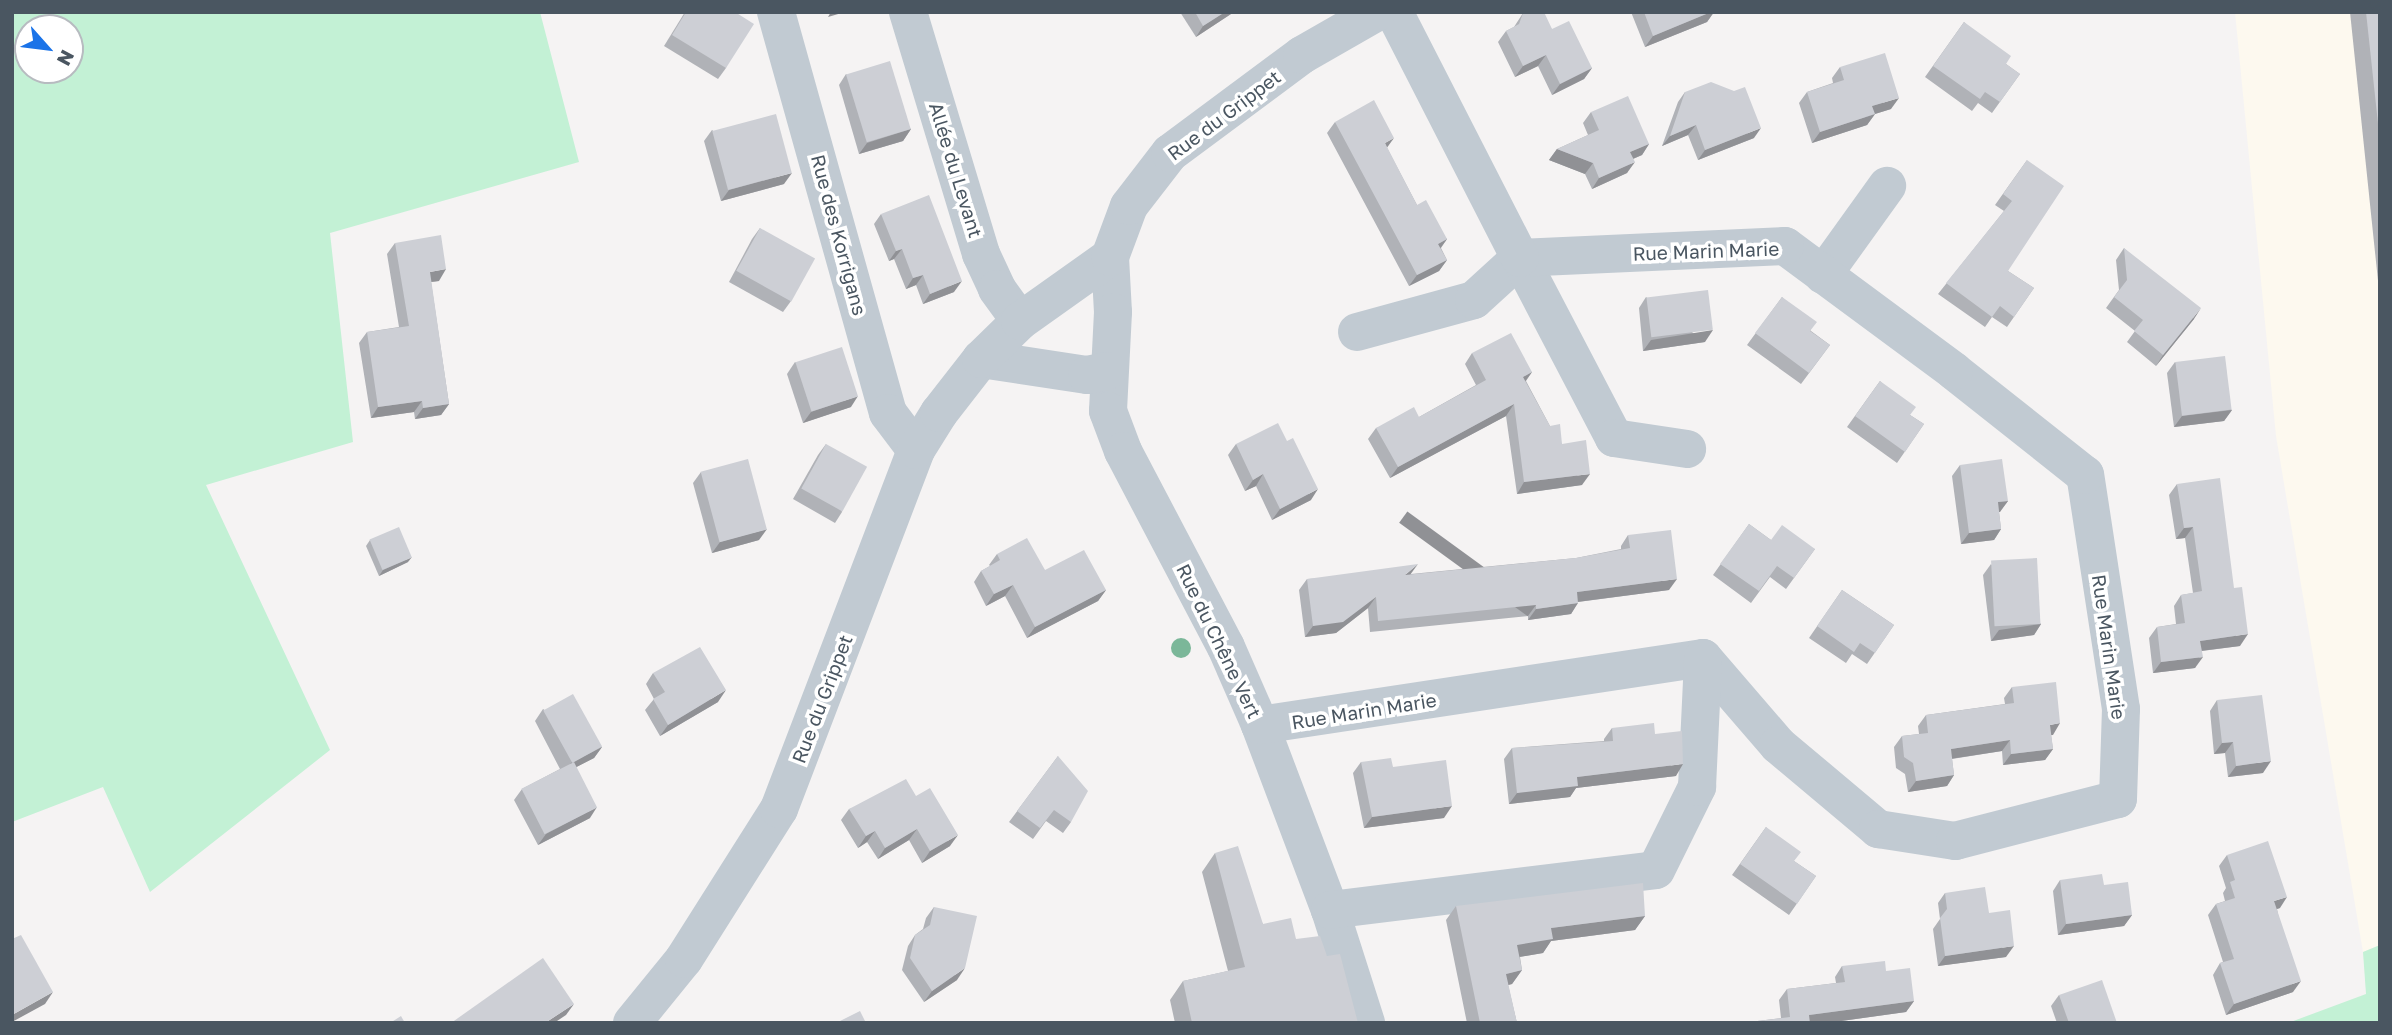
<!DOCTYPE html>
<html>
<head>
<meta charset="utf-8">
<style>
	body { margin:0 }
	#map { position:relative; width:2392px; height:1035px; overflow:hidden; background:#f5f3f3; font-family:"Golos Text",sans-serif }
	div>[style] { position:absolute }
	.commercial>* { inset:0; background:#fdf9ef }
	.green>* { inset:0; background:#c3f1d5 }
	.minor>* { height:38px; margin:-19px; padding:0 19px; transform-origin:19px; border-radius:19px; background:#c1cad2 }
	.trees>* { width:20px; height:20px; margin:-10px; border-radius:50%; background:#7bb799 }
	.wall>* { inset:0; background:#b0b2b7 }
	.shaded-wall>* { inset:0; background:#909195; transform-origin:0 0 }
	.building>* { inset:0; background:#cdcfd5; transform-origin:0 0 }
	span { translate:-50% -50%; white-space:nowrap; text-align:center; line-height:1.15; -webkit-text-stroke:7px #fff; paint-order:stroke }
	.street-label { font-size:19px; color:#4a5661 }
	.frame { position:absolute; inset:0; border:14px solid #4a5661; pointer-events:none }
	.north { position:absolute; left:14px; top:14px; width:70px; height:70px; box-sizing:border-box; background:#fff; border:2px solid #b7bbc0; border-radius:50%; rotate:118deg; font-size:19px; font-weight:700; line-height:28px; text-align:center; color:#4a5661 }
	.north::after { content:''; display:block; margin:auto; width:24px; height:32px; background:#1a73e8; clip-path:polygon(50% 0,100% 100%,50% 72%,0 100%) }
</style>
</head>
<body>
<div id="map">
	<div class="commercial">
		<div style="clip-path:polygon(2235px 12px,2380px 12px,2380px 945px,2363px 952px,2276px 436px)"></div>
	</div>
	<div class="green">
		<div style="clip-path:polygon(evenodd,12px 12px,540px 12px,579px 162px,330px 233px,353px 442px,206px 485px,330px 750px,150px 892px,103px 787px,12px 822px,12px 12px,28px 28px,70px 28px,70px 70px,28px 70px,28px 28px)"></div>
		<div style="clip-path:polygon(2380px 945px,2380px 1023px,2288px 1023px,2366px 994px,2363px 952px)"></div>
	</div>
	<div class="minor">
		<div style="left:776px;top:12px;width:416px;rotate:74.4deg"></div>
		<div style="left:888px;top:413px;width:46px;rotate:52.9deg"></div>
		<div style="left:908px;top:12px;width:253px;rotate:73.2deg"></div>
		<div style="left:981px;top:254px;width:38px;rotate:65deg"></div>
		<div style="left:997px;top:289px;width:39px;rotate:54deg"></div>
		<div style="left:1110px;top:257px;width:55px;rotate:86.9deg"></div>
		<div style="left:1113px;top:312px;width:99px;rotate:92.9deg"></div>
		<div style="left:1108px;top:411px;width:43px;rotate:69.4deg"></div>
		<div style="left:1123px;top:451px;width:221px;rotate:62.3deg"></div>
		<div style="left:1226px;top:647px;width:85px;rotate:66.4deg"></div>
		<div style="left:1260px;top:725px;width:198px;rotate:69.3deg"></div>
		<div style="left:1330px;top:910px;width:119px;rotate:72.3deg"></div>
		<div style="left:1823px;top:275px;width:110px;rotate:-54.3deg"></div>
		<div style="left:1357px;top:332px;width:121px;rotate:-15.3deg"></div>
		<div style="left:1474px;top:300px;width:62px;rotate:-42.4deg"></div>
		<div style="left:1520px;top:258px;width:203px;rotate:62.4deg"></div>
		<div style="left:1614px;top:438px;width:74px;rotate:8.6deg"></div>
		<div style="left:981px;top:359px;width:107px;rotate:8.6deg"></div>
		<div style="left:1087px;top:375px;width:21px;rotate:-11deg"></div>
		<div style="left:1260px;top:725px;width:448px;rotate:-8.6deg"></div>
		<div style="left:1703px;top:658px;width:115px;rotate:49.2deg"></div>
		<div style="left:1778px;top:745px;width:131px;rotate:40deg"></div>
		<div style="left:1878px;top:829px;width:78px;rotate:8.9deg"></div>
		<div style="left:1955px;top:841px;width:168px;rotate:-14.4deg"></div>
		<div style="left:2118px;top:799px;width:90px;rotate:-88.1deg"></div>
		<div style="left:2121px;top:709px;width:237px;rotate:-98.7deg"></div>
		<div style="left:2085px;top:475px;width:167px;rotate:-141.6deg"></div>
		<div style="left:1954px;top:371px;width:210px;rotate:-143.5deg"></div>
		<div style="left:1785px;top:246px;width:265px;rotate:177.4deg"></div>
		<div style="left:1520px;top:258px;width:276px;rotate:-117.1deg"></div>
		<div style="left:1330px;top:910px;width:328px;rotate:-7deg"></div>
		<div style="left:1656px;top:870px;width:93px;rotate:-63.7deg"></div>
		<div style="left:1697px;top:787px;width:129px;rotate:-87.3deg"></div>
		<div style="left:632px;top:1023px;width:82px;rotate:-50.9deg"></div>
		<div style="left:684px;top:959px;width:178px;rotate:-57.7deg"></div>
		<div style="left:779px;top:809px;width:384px;rotate:-69.1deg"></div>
		<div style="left:916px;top:450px;width:44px;rotate:-58.1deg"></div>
		<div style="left:939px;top:413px;width:68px;rotate:-52.1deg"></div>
		<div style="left:981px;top:359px;width:54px;rotate:-44.3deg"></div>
		<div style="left:1020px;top:321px;width:110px;rotate:-35.4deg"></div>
		<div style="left:1110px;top:257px;width:54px;rotate:-69.6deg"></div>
		<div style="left:1129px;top:206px;width:67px;rotate:-52.3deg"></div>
		<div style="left:1170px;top:153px;width:164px;rotate:-36.6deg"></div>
		<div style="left:1302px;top:55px;width:86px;rotate:-29.8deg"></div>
	</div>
	<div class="trees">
		<div style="left:1181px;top:648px"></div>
	</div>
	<div class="wall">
		<div style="clip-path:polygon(685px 12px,735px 12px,726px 68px,718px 79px,664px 46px)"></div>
		<div style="clip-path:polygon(1180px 12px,1234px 12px,1196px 37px)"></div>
		<div style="clip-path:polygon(1631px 12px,1714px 12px,1707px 22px,1645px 47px)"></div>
		<div style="clip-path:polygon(2350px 12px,2380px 12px,2380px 300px)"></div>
		<div style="clip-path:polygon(1523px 13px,1552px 29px,1592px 68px,1584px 79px,1552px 95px,1538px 66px,1515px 77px,1498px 42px,1506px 31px,1514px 27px)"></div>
		<div style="clip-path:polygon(1964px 22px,2006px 64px,2020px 74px,1992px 113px,1978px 103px,1972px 111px,1925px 77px)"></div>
		<div style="clip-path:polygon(1840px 67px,1891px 109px,1875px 114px,1867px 125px,1812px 143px,1799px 103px,1807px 92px,1833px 83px,1832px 78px)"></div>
		<div style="clip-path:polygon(846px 74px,911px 129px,903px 141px,859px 154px,839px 85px)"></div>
		<div style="clip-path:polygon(1685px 92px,1754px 138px,1698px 160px,1688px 135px,1662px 146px,1678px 102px)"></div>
		<div style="clip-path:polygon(1591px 112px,1649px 144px,1642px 155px,1633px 159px,1627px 173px,1592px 189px,1585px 174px,1549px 160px,1557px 149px,1588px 135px,1583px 123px)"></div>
		<div style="clip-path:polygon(1335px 122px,1387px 148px,1417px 205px,1447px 239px,1441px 248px,1447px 260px,1439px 271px,1409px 286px,1327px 133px)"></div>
		<div style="clip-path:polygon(712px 130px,784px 184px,721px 201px,704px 141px)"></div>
		<div style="clip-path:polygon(2027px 160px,2008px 271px,2034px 288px,2007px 327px,1992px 317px,1985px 327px,1938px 294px,2004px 211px,1995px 205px)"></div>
		<div style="clip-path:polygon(881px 214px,954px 292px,923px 304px,916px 285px,906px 289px,894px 259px,889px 261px,874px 224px)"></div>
		<div style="clip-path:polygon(760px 228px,791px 301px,783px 312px,729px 282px,752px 239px)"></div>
		<div style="clip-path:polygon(395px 243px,439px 281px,431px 282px,449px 404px,441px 415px,415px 419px,414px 412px,371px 418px,359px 343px,367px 332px,399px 327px,387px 254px)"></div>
		<div style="clip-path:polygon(2124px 248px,2194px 319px,2156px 366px,2127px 342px,2135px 331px,2106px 308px,2119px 290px,2116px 260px)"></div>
		<div style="clip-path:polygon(1646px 297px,1705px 342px,1643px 351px,1639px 308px)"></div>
		<div style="clip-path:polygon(1782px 297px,1811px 331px,1830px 345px,1801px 384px,1747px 345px)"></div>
		<div style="clip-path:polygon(1472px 353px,1532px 372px,1526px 381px,1550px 426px,1562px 444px,1582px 485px,1517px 494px,1506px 416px,1390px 478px,1368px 439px,1376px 428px,1419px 417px,1476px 385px,1465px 364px)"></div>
		<div style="clip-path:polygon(795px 362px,851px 407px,803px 423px,787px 374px)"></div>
		<div style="clip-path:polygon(2175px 362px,2232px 410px,2224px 421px,2174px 427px,2167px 373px)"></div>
		<div style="clip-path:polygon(1880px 381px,1910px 415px,1924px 424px,1897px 463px,1847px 427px)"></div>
		<div style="clip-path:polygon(1287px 441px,1311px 500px,1272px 520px,1256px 486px,1245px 491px,1228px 455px,1236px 444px)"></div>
		<div style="clip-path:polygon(826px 444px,842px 512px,835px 523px,793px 499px,818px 455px)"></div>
		<div style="clip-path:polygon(1960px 465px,2008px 501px,1999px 512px,2001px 529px,1994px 540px,1961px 544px,1952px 476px)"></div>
		<div style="clip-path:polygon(701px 472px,759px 540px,712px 553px,693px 483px)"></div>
		<div style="clip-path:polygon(2177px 484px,2240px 646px,2202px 651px,2195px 668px,2153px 673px,2149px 638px,2157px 627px,2176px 624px,2174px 606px,2181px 595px,2193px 593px,2185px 538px,2176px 539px,2169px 495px)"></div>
		<div style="clip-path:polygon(1749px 524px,1771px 540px,1815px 549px,1786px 589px,1770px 577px,1751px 603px,1713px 575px)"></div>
		<div style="clip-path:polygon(1628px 535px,1669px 590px,1578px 602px,1571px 614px,1528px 620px,1528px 616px,1370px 632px,1368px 608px,1336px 633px,1305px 637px,1299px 590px,1307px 579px,1411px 574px,1576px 558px,1621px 549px,1621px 546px)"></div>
		<div style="clip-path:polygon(370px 540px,408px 562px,379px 576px,366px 546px)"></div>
		<div style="clip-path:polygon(997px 554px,1045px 570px,1106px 590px,1098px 601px,1027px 638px,1005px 596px,986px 606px,974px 582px,981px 571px,990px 566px,989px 565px)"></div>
		<div style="clip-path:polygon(1991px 564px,2041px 624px,2034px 635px,1991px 641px,1983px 575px)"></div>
		<div style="clip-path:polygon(1842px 590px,1894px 625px,1867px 664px,1852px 654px,1846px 663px,1809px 638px)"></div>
		<div style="clip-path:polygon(653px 673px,718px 702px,660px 736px,645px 710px,654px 699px,646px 684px)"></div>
		<div style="clip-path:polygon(2012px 687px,2053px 735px,2051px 735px,2053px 749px,2045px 760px,2003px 765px,2002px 751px,1952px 759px,1954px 775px,1947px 786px,1908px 792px,1905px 774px,1896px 768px,1894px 747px,1902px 736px,1919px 734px,1918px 726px,1926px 715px,2005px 704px,2004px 698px)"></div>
		<div style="clip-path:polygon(2217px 700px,2263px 773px,2228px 777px,2225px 753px,2214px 754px,2210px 711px)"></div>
		<div style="clip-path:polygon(543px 709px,602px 747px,594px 758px,576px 767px,590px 818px,538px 845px,514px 800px,522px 789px,560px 769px,535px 721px)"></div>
		<div style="clip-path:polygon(1612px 728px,1655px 734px,1676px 776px,1576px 788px,1570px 797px,1509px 804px,1504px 759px,1512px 748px,1604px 741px,1604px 739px)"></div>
		<div style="clip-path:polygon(1058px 756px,1071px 822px,1063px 833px,1046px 821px,1033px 839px,1009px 822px)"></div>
		<div style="clip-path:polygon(1361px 762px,1393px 767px,1444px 818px,1364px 828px,1353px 773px)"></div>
		<div style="clip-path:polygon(916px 796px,950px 846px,922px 863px,909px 840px,878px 859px,867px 842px,858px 848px,841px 820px,849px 809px)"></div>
		<div style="clip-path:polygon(1766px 827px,1794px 861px,1816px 876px,1789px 915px,1732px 875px)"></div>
		<div style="clip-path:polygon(1215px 853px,1263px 924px,1296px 939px,1327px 956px,1358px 1023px,1175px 1023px,1170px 1000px,1183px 981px,1228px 971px,1202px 872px)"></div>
		<div style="clip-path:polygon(2227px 855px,2280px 908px,2277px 909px,2293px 992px,2226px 1015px,2213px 975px,2220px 963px,2223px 962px,2208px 915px,2216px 904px,2225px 901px,2223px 893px,2226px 888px,2219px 866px)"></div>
		<div style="clip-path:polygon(2060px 880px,2104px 885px,2132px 915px,2124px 926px,2058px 935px,2053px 891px)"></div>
		<div style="clip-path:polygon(1945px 893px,1989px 913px,2006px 957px,1938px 966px,1933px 929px,1940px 919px,1938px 903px)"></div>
		<div style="clip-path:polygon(1456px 906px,1645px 916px,1635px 930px,1551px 941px,1543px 953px,1520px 957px,1522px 970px,1512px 984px,1508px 985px,1517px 1023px,1467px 1023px,1446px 920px)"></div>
		<div style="clip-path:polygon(934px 907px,957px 980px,924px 1002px,902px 970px,908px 946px,915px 935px,923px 929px,926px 918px)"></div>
		<div style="clip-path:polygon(1842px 966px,1886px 971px,1914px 1001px,1906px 1012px,1827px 1023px,1741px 1023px,1781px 1018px,1779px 1000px,1787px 989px,1836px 983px,1835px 977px)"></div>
		<div style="clip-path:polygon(2059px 995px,2117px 1023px,2057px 1023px,2051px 1006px)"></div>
	</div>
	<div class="shaded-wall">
		<div style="clip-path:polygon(831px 12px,845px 12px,828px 17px)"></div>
		<div style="clip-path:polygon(1225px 12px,1234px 12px,1196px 37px,1203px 26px)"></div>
		<div style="clip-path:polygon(1711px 12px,1714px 12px,1707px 22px,1645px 47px,1653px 36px)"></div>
		<div style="clip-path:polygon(1546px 55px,1538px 66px,1515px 77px,1523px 66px)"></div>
		<div style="clip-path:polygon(1592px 68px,1584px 79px,1552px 95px,1560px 84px)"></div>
		<div style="clip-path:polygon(1899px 98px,1891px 109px,1865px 117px,1872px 106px)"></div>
		<div style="clip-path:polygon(1875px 114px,1867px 125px,1812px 143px,1820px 132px)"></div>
		<div style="clip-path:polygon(1696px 125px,1688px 135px,1662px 146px,1670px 136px)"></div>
		<div style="clip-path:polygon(1761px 128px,1754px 138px,1698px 160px,1705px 150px)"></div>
		<div style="clip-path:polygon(911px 129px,903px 141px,859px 154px,867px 143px)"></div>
		<div style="clip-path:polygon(1394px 138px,1386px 149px,1385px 143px)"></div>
		<div style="clip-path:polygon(1649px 144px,1642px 155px,1623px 163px,1630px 152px)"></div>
		<div style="clip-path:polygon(1557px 149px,1593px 163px,1585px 174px,1549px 160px)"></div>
		<div style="clip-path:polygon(1635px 162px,1627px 173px,1592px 189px,1599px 178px)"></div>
		<div style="clip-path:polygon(792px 173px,784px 184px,721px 201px,729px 190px)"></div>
		<div style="clip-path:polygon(1447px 239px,1439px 250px,1438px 244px)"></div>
		<div style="clip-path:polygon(902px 249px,894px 259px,889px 261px,896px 251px)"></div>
		<div style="clip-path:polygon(1447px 260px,1439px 271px,1409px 286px,1417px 275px)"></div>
		<div style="clip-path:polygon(446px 269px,439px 281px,422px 283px,430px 272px)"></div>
		<div style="clip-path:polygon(923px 275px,916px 285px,906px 289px,913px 278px)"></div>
		<div style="clip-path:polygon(962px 281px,954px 292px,923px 304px,930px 294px)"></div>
		<div style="clip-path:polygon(2201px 308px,2194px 319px,2156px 366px,2163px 355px)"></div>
		<div style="clip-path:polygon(1713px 330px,1705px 342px,1643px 351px,1651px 340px)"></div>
		<div style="clip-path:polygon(1532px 372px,1524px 383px,1523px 377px)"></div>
		<div style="clip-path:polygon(858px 396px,851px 407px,803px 423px,811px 412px)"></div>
		<div style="clip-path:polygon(422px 401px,414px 412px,371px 418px,378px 407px)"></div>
		<div style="clip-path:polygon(449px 404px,441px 415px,415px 419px,423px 408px)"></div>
		<div style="clip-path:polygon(1514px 404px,1506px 416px,1390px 478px,1398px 467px)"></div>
		<div style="clip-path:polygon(2232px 410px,2224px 421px,2174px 427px,2182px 416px)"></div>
		<div style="clip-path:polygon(1263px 474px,1256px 486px,1245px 491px,1253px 480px)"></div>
		<div style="clip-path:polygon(1590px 474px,1582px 485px,1517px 494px,1524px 482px)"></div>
		<div style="clip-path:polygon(1318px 489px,1311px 500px,1272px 520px,1280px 509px)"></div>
		<div style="clip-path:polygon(2008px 501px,2000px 512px,1990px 513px,1998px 502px)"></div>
		<div style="clip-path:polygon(2193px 527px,2185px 538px,2176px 539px,2184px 528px)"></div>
		<div style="clip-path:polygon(767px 529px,759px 540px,712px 553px,720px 542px)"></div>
		<div style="clip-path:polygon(2001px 529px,1994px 540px,1961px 544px,1969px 533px)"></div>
		<div style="clip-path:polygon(412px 557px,408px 562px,379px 576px,383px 570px)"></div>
		<div style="clip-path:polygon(1418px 564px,1410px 575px,1405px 575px)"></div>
		<div style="clip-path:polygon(1677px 579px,1669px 590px,1569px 603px,1577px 592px)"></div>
		<div style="clip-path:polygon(1013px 585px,1005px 596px,986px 606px,994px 594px)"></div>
		<div style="clip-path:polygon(1106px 590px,1098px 601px,1027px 638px,1035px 627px)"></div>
		<div style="clip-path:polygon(1376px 597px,1368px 608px,1336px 633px,1305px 637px,1313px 626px)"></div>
		<div style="clip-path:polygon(1578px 603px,1571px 614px,1528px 620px,1536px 609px)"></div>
		<div style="left:1536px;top:605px;width:14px;height:159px;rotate:126deg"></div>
		<div style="clip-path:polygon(2041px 624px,2034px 635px,1991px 641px,1999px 630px)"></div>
		<div style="clip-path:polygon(2248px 634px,2240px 646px,2192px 652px,2200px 641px)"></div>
		<div style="clip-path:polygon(2203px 657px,2195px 668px,2153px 673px,2161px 662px)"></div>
		<div style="clip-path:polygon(726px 690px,718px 702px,660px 736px,668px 725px)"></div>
		<div style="clip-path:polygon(2060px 723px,2053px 735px,2042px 736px,2050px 725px)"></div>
		<div style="clip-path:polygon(2010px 740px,2002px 751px,1943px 760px,1951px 749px)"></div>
		<div style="clip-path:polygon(2233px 742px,2225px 753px,2214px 754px,2222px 743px)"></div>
		<div style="clip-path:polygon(602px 747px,594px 758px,563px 774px,571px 763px)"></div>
		<div style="clip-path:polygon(2053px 749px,2045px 760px,2003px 765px,2011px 754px)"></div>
		<div style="clip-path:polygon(2271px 761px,2263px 773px,2228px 777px,2236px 766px)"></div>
		<div style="clip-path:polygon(1683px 764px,1676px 776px,1576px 788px,1570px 797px,1509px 804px,1517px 793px,1577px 777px)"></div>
		<div style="clip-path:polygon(1954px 775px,1947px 786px,1908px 792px,1916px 781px)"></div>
		<div style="clip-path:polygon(1452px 806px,1444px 818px,1364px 828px,1372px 817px)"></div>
		<div style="clip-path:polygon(597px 807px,590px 818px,538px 845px,546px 834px)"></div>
		<div style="clip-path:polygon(917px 829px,909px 840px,878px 859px,885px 848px)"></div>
		<div style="clip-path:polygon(875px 831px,867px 842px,858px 848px,866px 836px)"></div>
		<div style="clip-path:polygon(958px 835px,950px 846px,922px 863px,930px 851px)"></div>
		<div style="clip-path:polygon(2287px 897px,2280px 908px,2266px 912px,2274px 901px)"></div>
		<div style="clip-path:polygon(2132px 915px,2124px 926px,2058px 935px,2066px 924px)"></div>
		<div style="clip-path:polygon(1645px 916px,1635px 930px,1551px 941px,1543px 953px,1507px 959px,1517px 945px,1551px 928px)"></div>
		<div style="clip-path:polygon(2014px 946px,2006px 957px,1938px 966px,1945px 956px)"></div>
		<div style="clip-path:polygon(965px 968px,957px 980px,924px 1002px,932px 991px)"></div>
		<div style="clip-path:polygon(1522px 970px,1512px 984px,1496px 988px,1506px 974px)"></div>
		<div style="clip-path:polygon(2301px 981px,2293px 992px,2226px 1015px,2234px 1004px)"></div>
		<div style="clip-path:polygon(53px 992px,45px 1004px,12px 1022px,12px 1015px)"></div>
		<div style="clip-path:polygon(1914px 1001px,1906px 1012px,1827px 1023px,1804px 1023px,1809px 1015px)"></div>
		<div style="clip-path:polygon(574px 1004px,566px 1015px,554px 1023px,545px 1023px)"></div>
	</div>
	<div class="building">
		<div style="clip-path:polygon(686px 12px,735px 12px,754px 24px,726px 68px,672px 35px)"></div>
		<div style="clip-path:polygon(1195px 12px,1225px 12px,1203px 26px)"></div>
		<div style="clip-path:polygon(1525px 12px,1544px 12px,1552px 29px,1569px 21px,1592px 68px,1560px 84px,1546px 55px,1523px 66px,1506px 31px,1519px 24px,1523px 13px)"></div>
		<div style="clip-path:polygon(1644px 12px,1711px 12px,1653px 36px)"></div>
		<div style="clip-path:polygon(2366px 12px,2380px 12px,2380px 142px)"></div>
		<div style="clip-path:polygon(1964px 22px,2011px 56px,2006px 64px,2020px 74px,2000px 102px,1985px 92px,1980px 99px,1933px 66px)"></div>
		<div style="clip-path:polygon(1885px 53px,1899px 98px,1872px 106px,1875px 114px,1820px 132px,1807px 92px,1844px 80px,1840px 67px)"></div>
		<div style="left:890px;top:61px;width:71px;height:46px;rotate:73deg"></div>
		<div style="clip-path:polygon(1711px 82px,1734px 91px,1745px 87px,1761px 128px,1705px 150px,1696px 125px,1670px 136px,1685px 92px)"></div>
		<div style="clip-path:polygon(1628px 96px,1649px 144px,1630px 152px,1635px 162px,1599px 178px,1593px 163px,1557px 149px,1599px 130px,1591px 112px)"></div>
		<div style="clip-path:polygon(1374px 100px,1394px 138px,1385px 143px,1417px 205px,1426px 200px,1447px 239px,1438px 244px,1447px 260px,1417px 275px,1335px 122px)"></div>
		<div style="left:776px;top:114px;width:61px;height:66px;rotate:75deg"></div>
		<div style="clip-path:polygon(2027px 160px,2064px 186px,2008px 271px,2034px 288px,2014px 317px,2000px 306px,1992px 317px,1946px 283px,2012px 201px,2003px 194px)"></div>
		<div style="clip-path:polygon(929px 195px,962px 281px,930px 294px,923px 275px,913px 278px,902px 249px,896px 251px,881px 214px)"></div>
		<div style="left:760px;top:228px;width:63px;height:49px;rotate:29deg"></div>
		<div style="clip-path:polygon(441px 235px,446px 269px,430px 272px,449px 404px,423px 408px,422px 401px,378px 407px,367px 332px,409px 326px,395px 243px)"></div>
		<div style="clip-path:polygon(2124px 248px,2201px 308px,2163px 355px,2134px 331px,2143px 320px,2114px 297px,2127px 280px)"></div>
		<div style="left:1708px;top:290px;width:40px;height:62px;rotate:83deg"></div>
		<div style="clip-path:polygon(1782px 297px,1817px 322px,1810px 331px,1830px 345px,1809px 373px,1755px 333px)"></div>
		<div style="clip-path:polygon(1511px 333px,1532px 372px,1523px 377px,1550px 426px,1560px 424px,1562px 444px,1586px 440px,1590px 474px,1524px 482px,1514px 404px,1398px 467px,1376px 428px,1414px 407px,1419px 417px,1486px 380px,1472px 353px)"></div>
		<div style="left:842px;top:347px;width:52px;height:49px;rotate:72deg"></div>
		<div style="left:2225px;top:356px;width:54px;height:50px;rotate:83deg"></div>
		<div style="clip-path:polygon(1880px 381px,1916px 407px,1910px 415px,1924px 424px,1905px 452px,1855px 416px)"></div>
		<div style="clip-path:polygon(1278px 423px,1287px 441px,1293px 438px,1318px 489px,1280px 509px,1263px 474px,1253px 480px,1236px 444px)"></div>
		<div style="left:826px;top:444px;width:47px;height:51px;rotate:29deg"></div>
		<div style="left:748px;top:459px;width:73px;height:49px;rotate:75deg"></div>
		<div style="clip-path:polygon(2002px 459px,2008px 501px,1998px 502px,2001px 529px,1969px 533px,1960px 465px)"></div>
		<div style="clip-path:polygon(2220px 478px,2234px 588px,2242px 587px,2248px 634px,2200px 641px,2203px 657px,2161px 662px,2157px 627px,2185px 623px,2181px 595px,2202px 591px,2193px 527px,2184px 528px,2177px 484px)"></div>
		<div style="clip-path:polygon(1749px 524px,1771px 540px,1782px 525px,1815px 549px,1794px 578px,1777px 566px,1759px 591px,1720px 564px)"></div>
		<div style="left:399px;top:527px;width:33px;height:32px;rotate:67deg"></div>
		<div style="clip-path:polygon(1671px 530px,1677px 579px,1577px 592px,1578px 603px,1536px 609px,1536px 605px,1378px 621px,1376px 597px,1343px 622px,1313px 626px,1307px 579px,1418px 564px,1405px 575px,1576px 558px,1630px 548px,1628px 535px)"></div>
		<div style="clip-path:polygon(1027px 538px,1045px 570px,1084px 550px,1106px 590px,1035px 627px,1013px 585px,994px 594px,981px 571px,1000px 560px,997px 554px)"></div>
		<div style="left:2037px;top:558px;width:66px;height:46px;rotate:87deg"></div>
		<div style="clip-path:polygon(1842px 590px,1894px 625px,1875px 653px,1860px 643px,1854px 652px,1817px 626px)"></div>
		<div style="clip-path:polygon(700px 647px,726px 690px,668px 725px,653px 699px,665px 692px,653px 673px)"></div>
		<div style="clip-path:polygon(2056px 682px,2060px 723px,2050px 725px,2053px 749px,2011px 754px,2010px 740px,1951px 749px,1954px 775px,1916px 781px,1913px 763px,1904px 757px,1902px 736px,1928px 733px,1926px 715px,2014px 703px,2012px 687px)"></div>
		<div style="left:573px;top:694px;width:60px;height:34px;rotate:61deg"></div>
		<div style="clip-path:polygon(2262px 695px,2271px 761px,2236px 766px,2233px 742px,2222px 743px,2217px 700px)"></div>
		<div style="clip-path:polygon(1654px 723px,1655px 734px,1682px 731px,1683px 764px,1577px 777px,1578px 786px,1517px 793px,1512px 748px,1613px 741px,1612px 728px)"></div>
		<div style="clip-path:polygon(1058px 756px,1088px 791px,1071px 822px,1054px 810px,1040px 828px,1017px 811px)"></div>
		<div style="clip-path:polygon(1391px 758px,1393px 767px,1446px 760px,1452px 806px,1372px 817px,1361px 762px)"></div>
		<div style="left:574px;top:762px;width:51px;height:59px;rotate:63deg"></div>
		<div style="clip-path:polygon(906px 779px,916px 796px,930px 788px,958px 835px,930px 851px,917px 829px,885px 848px,875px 831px,866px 836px,849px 809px)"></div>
		<div style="clip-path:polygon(1766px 827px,1801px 852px,1794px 861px,1816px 876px,1797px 904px,1740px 864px)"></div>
		<div style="clip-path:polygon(2268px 841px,2287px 897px,2274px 901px,2301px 981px,2234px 1004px,2220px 963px,2234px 959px,2216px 904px,2235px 898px,2230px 882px,2235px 880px,2227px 855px)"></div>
		<div style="clip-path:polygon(1238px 846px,1263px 924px,1291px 918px,1296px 939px,1320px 936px,1327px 956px,1340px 954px,1358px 1023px,1192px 1023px,1183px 981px,1245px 967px,1215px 853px)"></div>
		<div style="clip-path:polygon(2102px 874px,2104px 885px,2128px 882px,2132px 915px,2066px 924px,2060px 880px)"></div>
		<div style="clip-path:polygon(1643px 883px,1645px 916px,1551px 928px,1553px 939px,1517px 945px,1522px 970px,1506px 974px,1517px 1023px,1480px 1023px,1456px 906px)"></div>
		<div style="clip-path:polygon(1985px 887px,1989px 913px,2010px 910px,2014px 946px,1945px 956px,1940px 918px,1947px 909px,1945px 893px)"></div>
		<div style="clip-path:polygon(934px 907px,977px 916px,965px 968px,932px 991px,910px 958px,915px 935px,930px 925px)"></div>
		<div style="clip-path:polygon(21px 935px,53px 992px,12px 1015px,12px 939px)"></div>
		<div style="clip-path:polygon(543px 958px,574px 1004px,545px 1023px,451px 1023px)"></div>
		<div style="clip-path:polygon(1885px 961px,1886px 971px,1910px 968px,1914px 1001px,1809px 1015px,1810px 1023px,1741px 1023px,1790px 1017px,1787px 989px,1845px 982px,1842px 966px)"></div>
		<div style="clip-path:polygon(2102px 980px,2117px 1023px,2069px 1023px,2059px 995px)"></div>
		<div style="clip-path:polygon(860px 1011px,866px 1023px,836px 1023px)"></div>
		<div style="clip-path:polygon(401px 1016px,405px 1023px,390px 1023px)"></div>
	</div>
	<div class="street-label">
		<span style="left:1224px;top:115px;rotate:-37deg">Rue du Grippet</span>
		<span style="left:956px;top:170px;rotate:73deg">Allée du Levant</span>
		<span style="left:839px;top:235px;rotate:75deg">Rue des Korrigans</span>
		<span style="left:1706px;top:251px;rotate:-2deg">Rue Marin Marie</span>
		<span style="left:1219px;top:641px;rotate:64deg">Rue du Chêne Vert</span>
		<span style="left:2109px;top:647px;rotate:82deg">Rue Marin Marie</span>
		<span style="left:822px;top:699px;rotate:-69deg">Rue du Grippet</span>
		<span style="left:1364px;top:711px;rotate:-9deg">Rue Marin Marie</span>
	</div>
	<div class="frame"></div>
	<div class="north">N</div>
</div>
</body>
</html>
